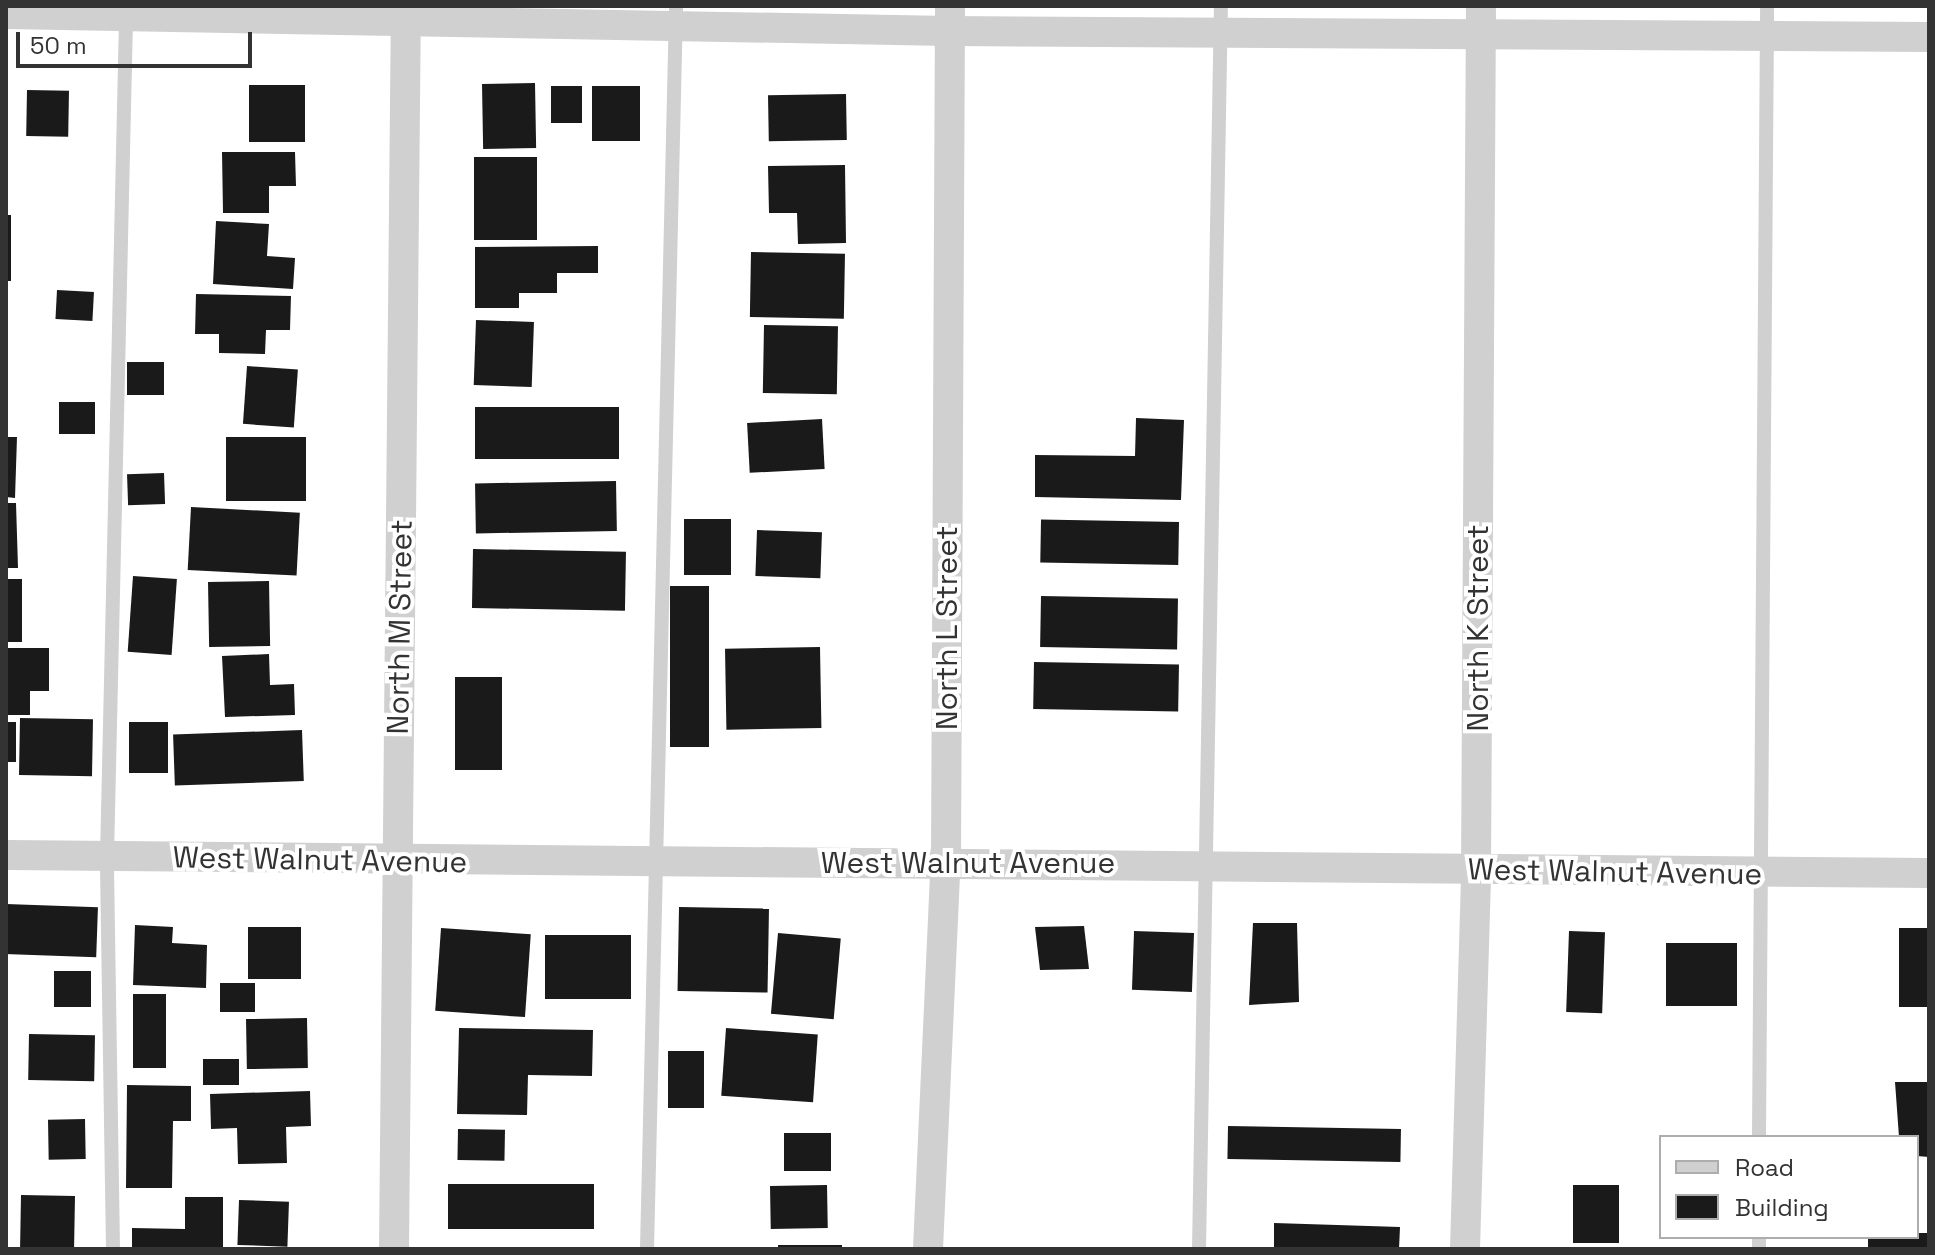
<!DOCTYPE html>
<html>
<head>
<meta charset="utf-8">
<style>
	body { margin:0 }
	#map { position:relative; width:1935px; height:1255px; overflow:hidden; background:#fff; font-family:"Space Grotesk",sans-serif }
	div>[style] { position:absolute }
	.building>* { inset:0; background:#1a1a1a; transform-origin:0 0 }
	.lane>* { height:14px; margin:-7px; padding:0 7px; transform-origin:7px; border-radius:7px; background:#d0d0d0 }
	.street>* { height:30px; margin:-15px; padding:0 15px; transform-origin:15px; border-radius:15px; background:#d0d0d0 }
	span { translate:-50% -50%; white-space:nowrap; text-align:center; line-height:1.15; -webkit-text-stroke:8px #fff; paint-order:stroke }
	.street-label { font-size:30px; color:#333 }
	.frame { position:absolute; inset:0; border:8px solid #333; pointer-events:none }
	.legend { position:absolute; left:1659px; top:1135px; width:260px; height:104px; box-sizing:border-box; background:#fff; border:2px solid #adadad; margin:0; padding:10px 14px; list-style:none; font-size:24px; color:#333 }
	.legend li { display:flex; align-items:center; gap:16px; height:40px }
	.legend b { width:40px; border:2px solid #adadad }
	.scale { position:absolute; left:16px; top:32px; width:236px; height:36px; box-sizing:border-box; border:4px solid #333; border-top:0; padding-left:10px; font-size:24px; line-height:28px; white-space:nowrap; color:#333; -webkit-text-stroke:6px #fff; paint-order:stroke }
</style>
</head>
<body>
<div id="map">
	<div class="building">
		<div style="left:535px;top:83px;width:65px;height:53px;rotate:89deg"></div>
		<div style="left:249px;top:85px;width:56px;height:57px"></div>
		<div style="left:551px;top:86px;width:31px;height:37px"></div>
		<div style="left:592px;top:86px;width:48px;height:55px"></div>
		<div style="left:27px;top:90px;width:42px;height:46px;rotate:1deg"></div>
		<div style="left:846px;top:94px;width:46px;height:78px;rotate:89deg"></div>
		<div style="clip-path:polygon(222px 152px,295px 152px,296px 186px,269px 186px,269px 213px,223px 213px)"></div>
		<div style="left:474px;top:157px;width:63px;height:83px"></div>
		<div style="clip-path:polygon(845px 165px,846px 243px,798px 244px,797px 213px,769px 213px,768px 166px)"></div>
		<div style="left:6px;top:215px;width:5px;height:66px"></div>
		<div style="clip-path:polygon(216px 221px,269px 224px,267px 256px,295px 258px,293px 289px,213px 284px)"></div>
		<div style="clip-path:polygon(598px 246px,598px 273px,557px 273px,557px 293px,519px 293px,519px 308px,475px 308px,475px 247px)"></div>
		<div style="left:751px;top:252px;width:94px;height:65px;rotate:1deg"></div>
		<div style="left:57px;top:290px;width:37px;height:29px;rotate:3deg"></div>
		<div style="clip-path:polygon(196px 294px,291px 296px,290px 330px,266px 330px,265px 354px,219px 353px,219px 334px,195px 334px)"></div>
		<div style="left:476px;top:320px;width:58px;height:65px;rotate:2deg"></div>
		<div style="left:764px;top:325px;width:74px;height:68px;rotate:1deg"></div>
		<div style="left:127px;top:362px;width:37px;height:33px"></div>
		<div style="left:247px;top:366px;width:51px;height:58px;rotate:4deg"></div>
		<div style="left:59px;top:402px;width:36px;height:32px"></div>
		<div style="left:619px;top:407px;width:52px;height:144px;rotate:90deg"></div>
		<div style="clip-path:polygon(1136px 418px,1184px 420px,1181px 500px,1035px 497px,1035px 455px,1135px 456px)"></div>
		<div style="left:822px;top:419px;width:50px;height:75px;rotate:87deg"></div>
		<div style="clip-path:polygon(6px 437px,17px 437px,15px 498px,6px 497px)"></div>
		<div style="left:226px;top:437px;width:80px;height:64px"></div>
		<div style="left:164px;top:473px;width:31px;height:37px;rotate:88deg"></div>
		<div style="left:616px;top:481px;width:50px;height:141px;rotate:89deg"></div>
		<div style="clip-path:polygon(6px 503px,16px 503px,18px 568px,6px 568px)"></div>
		<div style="left:191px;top:507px;width:109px;height:63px;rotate:3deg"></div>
		<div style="left:684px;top:519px;width:47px;height:56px"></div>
		<div style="left:1179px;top:522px;width:43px;height:138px;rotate:91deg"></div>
		<div style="left:757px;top:530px;width:65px;height:46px;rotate:2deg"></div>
		<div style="left:473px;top:549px;width:153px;height:59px;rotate:1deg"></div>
		<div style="left:133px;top:576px;width:44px;height:76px;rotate:4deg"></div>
		<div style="left:6px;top:579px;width:16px;height:63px"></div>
		<div style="left:269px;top:581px;width:65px;height:61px;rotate:89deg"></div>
		<div style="left:670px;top:586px;width:39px;height:161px"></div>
		<div style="left:1041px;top:596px;width:137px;height:51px;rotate:1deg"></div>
		<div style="left:820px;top:647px;width:81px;height:95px;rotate:89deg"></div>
		<div style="clip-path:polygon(6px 648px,49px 648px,49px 691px,30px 691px,30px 715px,6px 715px)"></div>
		<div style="clip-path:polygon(269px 654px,270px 685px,294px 684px,295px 715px,225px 717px,222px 656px)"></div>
		<div style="left:1034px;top:662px;width:145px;height:47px;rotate:1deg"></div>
		<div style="left:455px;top:677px;width:47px;height:93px"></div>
		<div style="left:20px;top:718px;width:73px;height:57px;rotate:1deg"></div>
		<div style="left:6px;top:722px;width:10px;height:40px"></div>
		<div style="left:129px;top:722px;width:39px;height:51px"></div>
		<div style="left:302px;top:730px;width:51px;height:129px;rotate:88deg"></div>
		<div style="left:6px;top:904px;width:92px;height:50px;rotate:2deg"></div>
		<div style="left:679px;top:907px;width:90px;height:84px;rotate:1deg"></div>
		<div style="clip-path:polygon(1253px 923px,1297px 923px,1299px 1002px,1249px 1005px)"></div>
		<div style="clip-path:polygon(135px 925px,173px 927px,172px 943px,207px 945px,206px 988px,133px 985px)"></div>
		<div style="clip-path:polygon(1084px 926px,1089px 969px,1040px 970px,1035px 927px)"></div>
		<div style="left:301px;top:927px;width:52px;height:53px;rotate:90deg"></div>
		<div style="left:441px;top:928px;width:90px;height:83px;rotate:4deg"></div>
		<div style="left:1899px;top:928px;width:30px;height:79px"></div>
		<div style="left:1569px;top:931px;width:36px;height:81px;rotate:2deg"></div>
		<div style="left:778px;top:933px;width:63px;height:81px;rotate:5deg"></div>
		<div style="left:1194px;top:933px;width:59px;height:60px;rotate:92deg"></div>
		<div style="left:545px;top:935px;width:86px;height:64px"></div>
		<div style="left:1666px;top:943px;width:71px;height:63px"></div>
		<div style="left:54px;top:971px;width:37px;height:36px"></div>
		<div style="left:220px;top:983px;width:35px;height:29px"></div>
		<div style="left:133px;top:994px;width:33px;height:74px"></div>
		<div style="left:307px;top:1018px;width:50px;height:61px;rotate:89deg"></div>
		<div style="clip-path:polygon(459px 1028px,593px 1030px,592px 1076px,528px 1075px,527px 1115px,457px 1114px)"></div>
		<div style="left:726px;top:1028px;width:92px;height:68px;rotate:4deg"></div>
		<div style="left:29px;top:1034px;width:66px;height:46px;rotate:1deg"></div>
		<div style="left:668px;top:1051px;width:36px;height:57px"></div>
		<div style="left:239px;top:1059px;width:26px;height:36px;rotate:90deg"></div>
		<div style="clip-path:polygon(1895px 1082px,1929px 1082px,1929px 1157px,1917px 1156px,1917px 1137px,1899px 1137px)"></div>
		<div style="clip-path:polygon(127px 1085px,191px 1086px,191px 1121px,173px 1121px,172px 1188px,126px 1188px)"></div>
		<div style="clip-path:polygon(310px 1091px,311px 1126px,286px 1127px,287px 1163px,238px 1164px,237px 1128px,211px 1129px,210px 1094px)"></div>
		<div style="left:85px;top:1119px;width:40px;height:37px;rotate:89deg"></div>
		<div style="left:1228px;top:1126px;width:173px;height:33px;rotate:1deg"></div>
		<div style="left:458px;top:1129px;width:47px;height:31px;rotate:1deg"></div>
		<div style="left:784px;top:1133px;width:47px;height:38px"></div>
		<div style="left:448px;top:1184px;width:146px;height:45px"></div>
		<div style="left:827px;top:1185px;width:43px;height:57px;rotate:89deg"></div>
		<div style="left:1619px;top:1185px;width:58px;height:46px;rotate:90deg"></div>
		<div style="left:21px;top:1195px;width:54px;height:54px;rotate:1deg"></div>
		<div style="clip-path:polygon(185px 1197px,223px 1197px,223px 1249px,132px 1249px,132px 1228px,185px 1229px)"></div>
		<div style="left:239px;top:1200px;width:50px;height:45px;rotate:2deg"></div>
		<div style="clip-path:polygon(1274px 1223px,1400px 1227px,1399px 1249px,1274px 1249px)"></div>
		<div style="clip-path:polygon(1917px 1233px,1929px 1233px,1929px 1249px,1868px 1249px,1868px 1237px)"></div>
		<div style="left:778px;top:1245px;width:64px;height:4px"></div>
	</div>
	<div class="lane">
		<div style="left:1759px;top:1137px;width:1131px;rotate:-89.59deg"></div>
		<div style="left:1759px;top:1237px;width:12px;rotate:90deg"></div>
		<div style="left:113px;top:1249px;width:392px;rotate:-90.9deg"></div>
		<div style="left:107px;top:857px;width:838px;rotate:-88.7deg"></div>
		<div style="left:647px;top:1249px;width:1243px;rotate:-88.66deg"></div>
		<div style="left:1199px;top:1249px;width:1243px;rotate:-88.99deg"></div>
	</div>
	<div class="street">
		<div style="left:6px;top:14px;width:943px;rotate:1.03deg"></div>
		<div style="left:949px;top:31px;width:980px;rotate:0.35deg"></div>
		<div style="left:6px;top:855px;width:1923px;rotate:0.54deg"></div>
		<div style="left:394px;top:1249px;width:1243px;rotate:-89.45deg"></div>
		<div style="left:928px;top:1249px;width:390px;rotate:-87.4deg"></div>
		<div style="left:946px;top:859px;width:853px;rotate:-89.73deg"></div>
		<div style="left:1465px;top:1249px;width:378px;rotate:-88.3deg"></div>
		<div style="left:1476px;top:871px;width:865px;rotate:-89.67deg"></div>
	</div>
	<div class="street-label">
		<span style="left:400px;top:627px;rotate:-89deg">North M Street</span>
		<span style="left:947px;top:628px;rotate:-90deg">North L Street</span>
		<span style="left:1478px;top:628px;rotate:-90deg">North K Street</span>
		<span style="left:320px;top:860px;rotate:1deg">West Walnut Avenue</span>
		<span style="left:968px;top:863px">West Walnut Avenue</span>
		<span style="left:1615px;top:872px;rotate:1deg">West Walnut Avenue</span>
	</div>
	<div class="frame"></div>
	<ul class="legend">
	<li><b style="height:10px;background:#d0d0d0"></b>Road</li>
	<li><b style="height:22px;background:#1a1a1a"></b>Building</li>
	</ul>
	<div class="scale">50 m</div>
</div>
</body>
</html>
